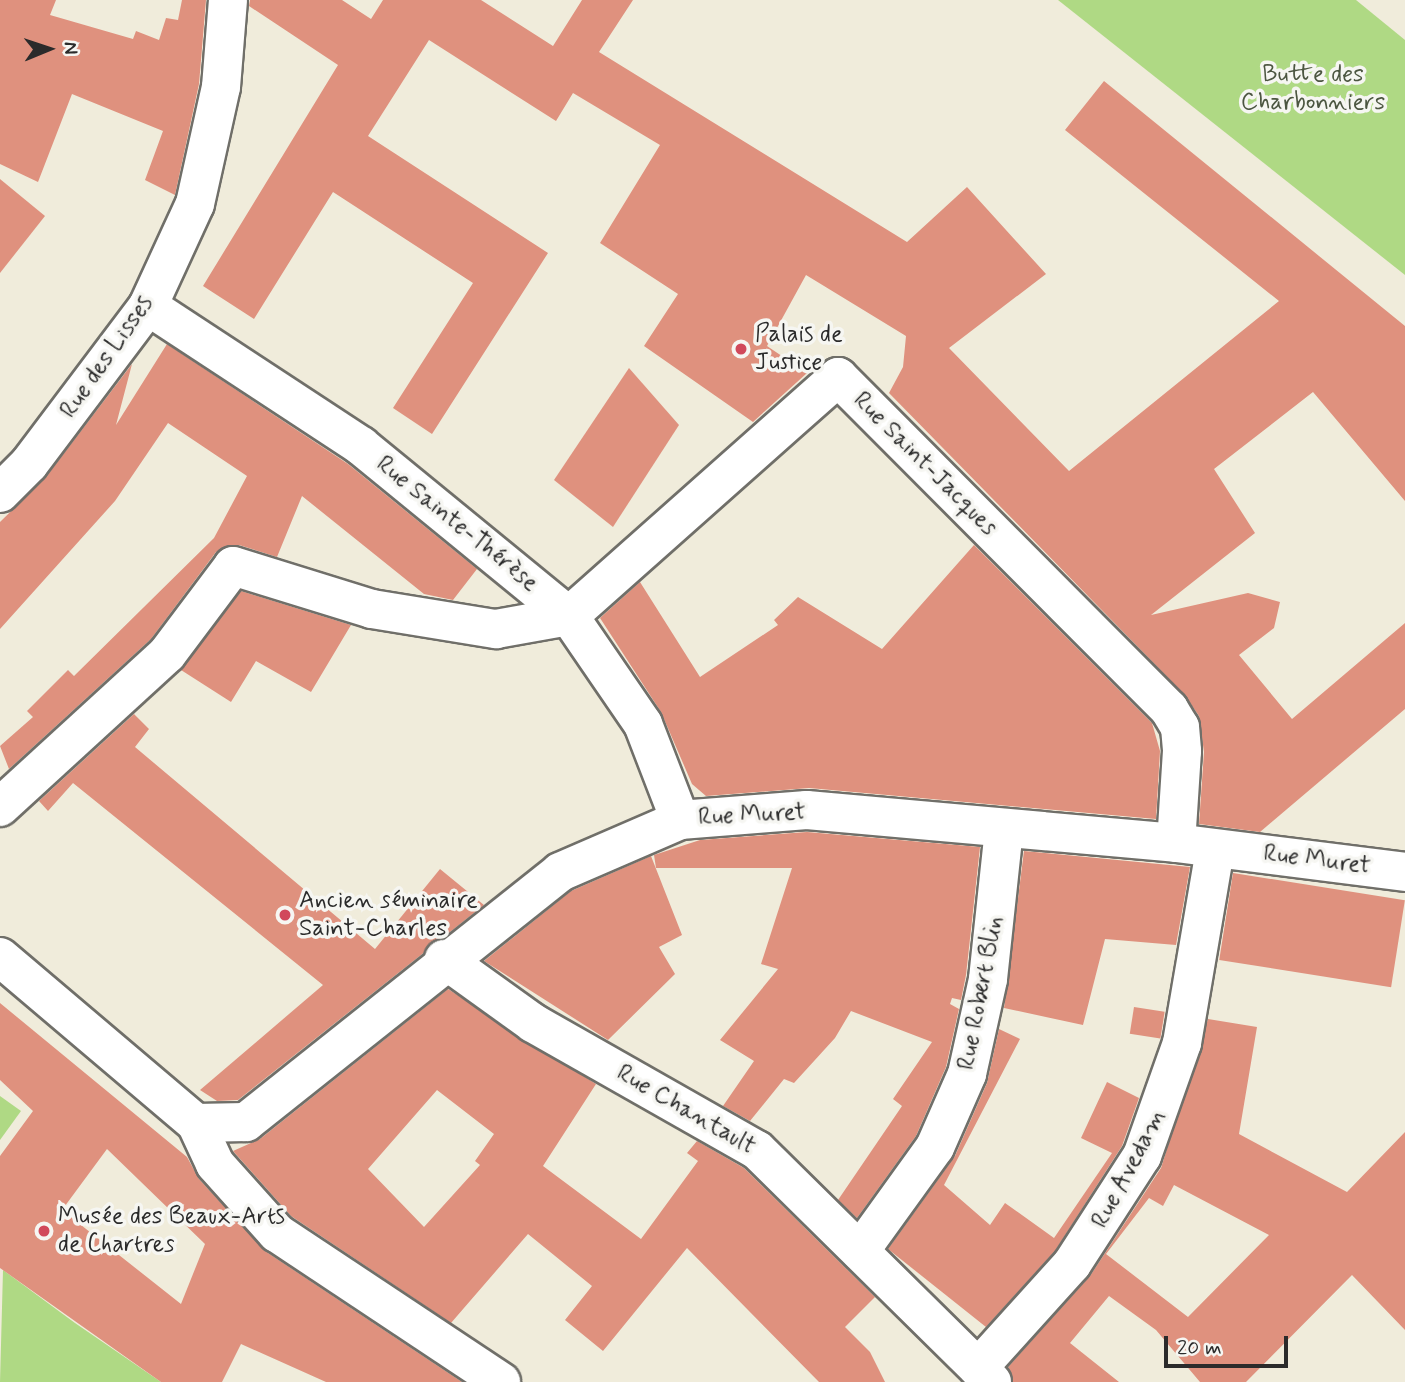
<!DOCTYPE html>
<html>
<head>
<meta charset="utf-8">
<style>
	body { margin:0 }
	#map { position:relative; width:1405px; height:1382px; overflow:hidden; background:#f0ecdb; font-family:Mynerve,sans-serif }
	div>[style] { position:absolute }
	.green>* { inset:0; background:#afd984 }
	.building>* { inset:0; background:#df917e; transform-origin:0 0 }
	.roads { filter:drop-shadow(2px 0 #706f69) drop-shadow(-2px 0 #706f69) drop-shadow(0 2px #706f69) drop-shadow(0 -2px #706f69) }
	.street>* { height:38px; margin:-19px; padding:0 19px; transform-origin:19px; border-radius:19px; background:#fff }
	.dots>* { width:19px; height:19px; translate:-50% -50%; box-sizing:border-box; border:4px solid #f6f6f2; border-radius:50% }
	span { translate:-50% -50%; white-space:nowrap; text-align:center; line-height:1.15; -webkit-text-stroke:7px #f6f6f2; paint-order:stroke }
	.park-label { font-size:24px; color:#4c5641 }
	.poi-label { font-size:24px; color:#2b2b2b }
	.left { translate:0 -50%; text-align:left }
	.street-label { font-size:24px; color:#2b2b2b }
	.north { position:absolute; left:14px; top:14px; width:70px; height:70px; -webkit-text-stroke:5px #f6f6f2; paint-order:stroke; rotate:88deg; font-size:19px; font-weight:700; line-height:28px; text-align:center; color:#2b2b2b }
	.north::after { content:''; display:block; margin:auto; width:24px; height:32px; background:#2b2b2b; clip-path:polygon(50% 0,100% 100%,50% 72%,0 100%) }
	.scale { position:absolute; left:1164px; top:1336px; width:124px; height:32px; box-sizing:border-box; border:4px solid #2b2b2b; border-top:0; padding-left:9px; font-size:21px; line-height:24px; white-space:nowrap; color:#2b2b2b; -webkit-text-stroke:5px #f6f6f2; paint-order:stroke }
</style>
</head>
<body>
<div id="map">
	<div class="green">
		<div style="clip-path:polygon(1058px 0,1356px 0,1405px 40px,1405px 275px)"></div>
		<div style="clip-path:polygon(0 1096px,21px 1111px,0 1140px)"></div>
		<div style="clip-path:polygon(3px 1270px,75px 1323px,161px 1382px,0 1382px)"></div>
	</div>
	<div class="building">
		<div style="clip-path:polygon(0 0,56px 0,50px 15px,133px 39px,136px 31px,159px 40px,166px 18px,178px 20px,182px 0,206px 0,199px 84px,175px 195px,145px 180px,163px 131px,72px 94px,38px 182px,0 164px)"></div>
		<div style="clip-path:polygon(250px 0,342px 0,371px 19px,383px 0,481px 0,553px 46px,582px 0,633px 0,599px 52px,907px 242px,967px 187px,1046px 274px,949px 348px,1069px 471px,1279px 301px,1065px 130px,1104px 81px,1405px 326px,1405px 501px,1313px 392px,1214px 469px,1255px 533px,1151px 615px,1248px 593px,1280px 602px,1274px 628px,1239px 655px,1292px 719px,1405px 623px,1405px 709px,1260px 832px,1199px 824px,1204px 752px,1199px 716px,1184px 694px,889px 393px,903px 367px,906px 336px,806px 275px,767px 346px,807px 373px,753px 422px,644px 346px,678px 294px,600px 243px,660px 145px,573px 93px,556px 121px,429px 40px,368px 136px,548px 253px,432px 434px,393px 408px,473px 283px,333px 192px,254px 319px,203px 286px,338px 65px,249px 6px)"></div>
		<div style="clip-path:polygon(0 179px,45px 216px,0 273px)"></div>
		<div style="clip-path:polygon(167px 344px,348px 464px,477px 569px,453px 600px,424px 594px,302px 496px,277px 557px,239px 545px,216px 552px,151px 639px,9px 769px,0 746px,33px 717px,27px 711px,68px 670px,74px 676px,214px 538px,247px 476px,168px 423px,115px 501px,0 629px,0 522px,46px 477px,132px 364px,116px 425px)"></div>
		<div style="clip-path:polygon(629px 368px,679px 425px,613px 527px,554px 480px)"></div>
		<div style="clip-path:polygon(974px 545px,1152px 723px,1160px 751px,1156px 819px,809px 788px,706px 796px,692px 784px,661px 712px,600px 618px,640px 582px,700px 677px,778px 625px,774px 620px,798px 597px,882px 649px)"></div>
		<div style="clip-path:polygon(241px 591px,351px 625px,311px 692px,256px 661px,231px 702px,181px 670px)"></div>
		<div style="clip-path:polygon(134px 714px,149px 729px,135px 747px,375px 949px,440px 869px,484px 905px,238px 1100px,217px 1101px,200px 1090px,323px 985px,73px 783px,48px 811px,39px 801px)"></div>
		<div style="clip-path:polygon(807px 832px,980px 847px,966px 975px,961px 1000px,952px 998px,950px 1004px,959px 1009px,946px 1067px,916px 1136px,857px 1218px,838px 1200px,902px 1106px,893px 1099px,932px 1042px,851px 1011px,835px 1038px,794px 1083px,784px 1079px,750px 1121px,723px 1106px,754px 1061px,720px 1040px,778px 969px,761px 964px,792px 868px,656px 868px,654px 855px,700px 840px)"></div>
		<div style="clip-path:polygon(1024px 851px,1190px 867px,1176px 945px,1105px 939px,1083px 1025px,1004px 1008px)"></div>
		<div style="clip-path:polygon(651px 856px,682px 935px,659px 947px,675px 974px,608px 1040px,484px 961px,571px 891px)"></div>
		<div style="left:1233px;top:873px;width:174px;height:88px;rotate:9deg"></div>
		<div style="clip-path:polygon(evenodd,448px 989px,596px 1084px,543px 1166px,641px 1239px,698px 1161px,687px 1153px,697px 1141px,744px 1168px,875px 1297px,845px 1327px,870px 1352px,885px 1382px,819px 1382px,687px 1248px,603px 1351px,565px 1320px,592px 1286px,528px 1234px,451px 1323px,291px 1216px,233px 1151px,260px 1139px,448px 989px,437px 1090px,494px 1134px,475px 1161px,480px 1165px,424px 1227px,368px 1169px,437px 1090px)"></div>
		<div style="clip-path:polygon(evenodd,0 1003px,187px 1157px,199px 1179px,265px 1251px,462px 1382px,326px 1382px,241px 1344px,222px 1382px,161px 1382px,0 1268px,0 1156px,33px 1111px,0 1080px,0 1003px,107px 1149px,205px 1244px,181px 1304px,62px 1210px,107px 1149px)"></div>
		<div style="left:1134px;top:1007px;width:31px;height:27px;rotate:9deg"></div>
		<div style="clip-path:polygon(evenodd,1208px 1019px,1257px 1027px,1239px 1134px,1347px 1192px,1405px 1132px,1405px 1330px,1352px 1275px,1246px 1382px,1200px 1382px,1156px 1330px,1109px 1296px,1070px 1343px,1119px 1382px,1013px 1382px,1008px 1367px,1090px 1276px,1161px 1168px,1208px 1019px,1174px 1185px,1269px 1235px,1188px 1317px,1106px 1254px,1149px 1198px,1163px 1206px,1174px 1185px)"></div>
		<div style="clip-path:polygon(999px 1029px,1020px 1039px,944px 1185px,990px 1225px,1005px 1203px,1054px 1238px,1112px 1153px,1081px 1138px,1107px 1082px,1139px 1098px,1122px 1146px,1055px 1251px,986px 1327px,888px 1249px,955px 1156px,987px 1083px)"></div>
	</div>
	<div class="roads">
		<div class="street">
			<div style="left:148px;top:306px;width:255px;rotate:33.3deg"></div>
			<div style="left:361px;top:446px;width:269px;rotate:39.3deg"></div>
			<div style="left:569px;top:616px;width:131px;rotate:55.6deg"></div>
			<div style="left:643px;top:724px;width:103px;rotate:68.9deg"></div>
			<div style="left:0;top:493px;width:41px;rotate:-45deg"></div>
			<div style="left:29px;top:464px;width:198px;rotate:-53deg"></div>
			<div style="left:148px;top:306px;width:112px;rotate:-65.3deg"></div>
			<div style="left:195px;top:204px;width:120px;rotate:-77.5deg"></div>
			<div style="left:221px;top:87px;width:87px;rotate:-85.4deg"></div>
			<div style="left:0;top:807px;width:226px;rotate:-42.5deg"></div>
			<div style="left:167px;top:654px;width:110px;rotate:-53.1deg"></div>
			<div style="left:233px;top:566px;width:145px;rotate:17.2deg"></div>
			<div style="left:372px;top:609px;width:126px;rotate:9.2deg"></div>
			<div style="left:496px;top:629px;width:74px;rotate:-10.1deg"></div>
			<div style="left:569px;top:616px;width:360px;rotate:-41.6deg"></div>
			<div style="left:838px;top:377px;width:469px;rotate:45.1deg"></div>
			<div style="left:1169px;top:709px;width:21px;rotate:59deg"></div>
			<div style="left:1180px;top:727px;width:24px;rotate:85deg"></div>
			<div style="left:1182px;top:751px;width:92px;rotate:93.7deg"></div>
			<div style="left:0;top:957px;width:257px;rotate:40.3deg"></div>
			<div style="left:196px;top:1123px;width:45px;rotate:65.1deg"></div>
			<div style="left:215px;top:1164px;width:93px;rotate:48.1deg"></div>
			<div style="left:277px;top:1233px;width:269px;rotate:33.6deg"></div>
			<div style="left:444px;top:959px;width:110px;rotate:35.7deg"></div>
			<div style="left:533px;top:1023px;width:257px;rotate:29.6deg"></div>
			<div style="left:757px;top:1150px;width:330px;rotate:44.6deg"></div>
			<div style="left:196px;top:1123px;width:50px;rotate:-1.1deg"></div>
			<div style="left:246px;top:1122px;width:401px;rotate:-38.5deg"></div>
			<div style="left:560px;top:872px;width:131px;rotate:-23.4deg"></div>
			<div style="left:680px;top:820px;width:127px;rotate:-4.5deg"></div>
			<div style="left:807px;top:810px;width:370px;rotate:5.1deg"></div>
			<div style="left:1176px;top:843px;width:231px;rotate:7.2deg"></div>
			<div style="left:860px;top:1251px;width:128px;rotate:-54.2deg"></div>
			<div style="left:935px;top:1147px;width:80px;rotate:-66.3deg"></div>
			<div style="left:967px;top:1074px;width:97px;rotate:-77.5deg"></div>
			<div style="left:988px;top:979px;width:150px;rotate:-83.9deg"></div>
			<div style="left:978px;top:1368px;width:140px;rotate:-47.9deg"></div>
			<div style="left:1072px;top:1264px;width:129px;rotate:-57.1deg"></div>
			<div style="left:1142px;top:1156px;width:120px;rotate:-70.5deg"></div>
			<div style="left:1182px;top:1043px;width:197px;rotate:-80.3deg"></div>
		</div>
	</div>
	<div class="dots">
		<div style="left:741px;top:349px;background:#d1495b"></div>
		<div style="left:285px;top:915px;background:#d1495b"></div>
		<div style="left:44px;top:1231px;background:#d1495b"></div>
	</div>
	<div class="park-label">
		<span style="left:1313px;top:89px">Butte des<br>Charbonniers</span>
	</div>
	<div class="poi-label">
		<span class="left" style="left:755px;top:349px">Palais de<br>Justice</span>
		<span class="left" style="left:299px;top:915px">Ancien séminaire<br>Saint-Charles</span>
		<span class="left" style="left:58px;top:1231px">Musée des Beaux-Arts<br>de Chartres</span>
	</div>
	<div class="street-label">
		<span style="left:107px;top:357px;rotate:-55deg">Rue des Lisses</span>
		<span style="left:925px;top:464px;rotate:45deg">Rue Saint-Jacques</span>
		<span style="left:457px;top:524px;rotate:39deg">Rue Sainte-Thérèse</span>
		<span style="left:752px;top:815px;rotate:-3deg">Rue Muret</span>
		<span style="left:1317px;top:860px;rotate:7deg">Rue Muret</span>
		<span style="left:981px;top:993px;rotate:-79deg">Rue Robert Blin</span>
		<span style="left:686px;top:1110px;rotate:30deg">Rue Chantault</span>
		<span style="left:1129px;top:1169px;rotate:-62deg">Rue Avedam</span>
	</div>
	<div class="north">N</div>
	<div class="scale">20 m</div>
</div>
</body>
</html>
